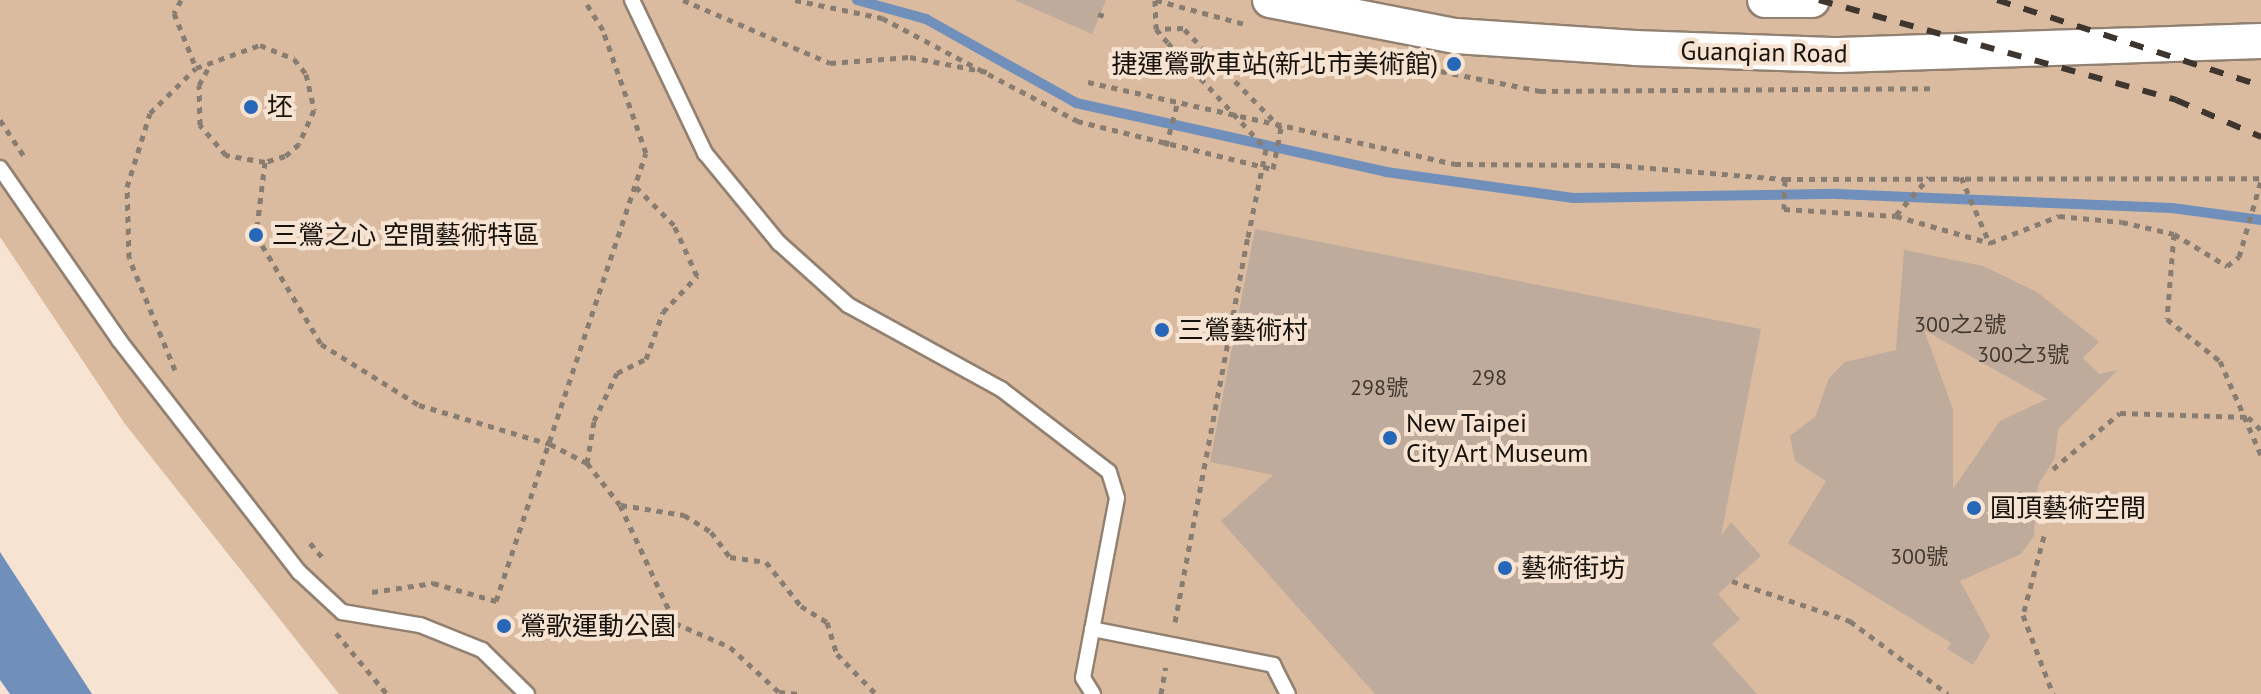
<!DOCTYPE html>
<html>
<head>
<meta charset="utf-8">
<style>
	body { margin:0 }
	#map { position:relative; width:2261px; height:694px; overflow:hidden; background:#f6e3d2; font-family:"PT Sans","Noto Sans TC",sans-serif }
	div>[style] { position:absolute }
	.green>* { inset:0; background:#dabba0 }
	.water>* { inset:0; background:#708fba }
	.stream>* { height:10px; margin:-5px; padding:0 5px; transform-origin:5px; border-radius:5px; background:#708fba }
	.building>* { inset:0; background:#beab9b }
	.path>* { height:5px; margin-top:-2.5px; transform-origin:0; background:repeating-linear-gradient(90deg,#897d71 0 6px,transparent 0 12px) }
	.roads { filter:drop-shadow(2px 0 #928171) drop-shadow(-2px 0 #928171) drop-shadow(0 2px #928171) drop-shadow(0 -2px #928171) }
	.service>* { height:14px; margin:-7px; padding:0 7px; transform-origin:7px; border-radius:7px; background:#fff }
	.tertiary>* { height:34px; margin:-17px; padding:0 17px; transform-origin:17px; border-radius:17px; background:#fff }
	.rail>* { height:6px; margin-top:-3px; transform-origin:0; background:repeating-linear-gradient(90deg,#3e362e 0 14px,transparent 0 28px) }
	.path-bridge>* { height:5px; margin-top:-2.5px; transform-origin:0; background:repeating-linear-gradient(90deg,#897d71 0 6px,transparent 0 12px) }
	.dots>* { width:22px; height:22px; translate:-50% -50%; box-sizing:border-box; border:4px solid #f6e3d2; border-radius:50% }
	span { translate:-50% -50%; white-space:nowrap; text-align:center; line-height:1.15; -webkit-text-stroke:8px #f6e3d2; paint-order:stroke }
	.number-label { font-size:22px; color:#423830 }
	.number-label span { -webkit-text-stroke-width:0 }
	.street-label { font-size:26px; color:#18120c }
	.poi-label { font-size:26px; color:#18120c }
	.right { translate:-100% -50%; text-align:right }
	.left { translate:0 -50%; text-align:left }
</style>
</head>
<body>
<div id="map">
	<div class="green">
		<div style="clip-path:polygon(0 0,2261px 0,2261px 694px,339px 694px,125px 424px,0 237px)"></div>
	</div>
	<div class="water">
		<div style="clip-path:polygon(0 552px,92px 694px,10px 694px,0 680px)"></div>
	</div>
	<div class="stream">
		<div style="left:857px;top:0;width:72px;rotate:15.4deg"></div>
		<div style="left:926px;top:19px;width:172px;rotate:29.2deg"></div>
		<div style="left:1076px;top:103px;width:318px;rotate:12.5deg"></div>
		<div style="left:1386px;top:172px;width:189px;rotate:7.9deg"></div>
		<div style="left:1573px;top:198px;width:264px;rotate:-0.9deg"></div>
		<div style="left:1837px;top:194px;width:335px;rotate:2.4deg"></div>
		<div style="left:2172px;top:208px;width:90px;rotate:7.7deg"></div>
	</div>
	<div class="building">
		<div style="clip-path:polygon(1014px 0,1106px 0,1092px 34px)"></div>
		<div style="clip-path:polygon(1255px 229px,1761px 329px,1721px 536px,1731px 522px,1761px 556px,1718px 594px,1740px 619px,1712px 644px,1757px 694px,1375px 694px,1221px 521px,1273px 475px,1210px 462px)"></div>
		<div style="clip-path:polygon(evenodd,1904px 250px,1983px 266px,2037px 292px,2099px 342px,2083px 358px,2099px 374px,2118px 370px,2058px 429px,2055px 458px,2038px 485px,2034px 536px,2021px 554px,1960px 581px,1990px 636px,1973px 665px,1947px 649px,1951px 643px,1788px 543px,1826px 481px,1795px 461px,1790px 436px,1815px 417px,1829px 378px,1845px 362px,1896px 350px,1904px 250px,1924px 330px,2047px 399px,2000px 421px,1953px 489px,1953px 409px,1924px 330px)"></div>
	</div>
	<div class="path">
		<div style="left:181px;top:0;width:15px;rotate:118deg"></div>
		<div style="left:174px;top:13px;width:59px;rotate:68.2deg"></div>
		<div style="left:683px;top:0;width:160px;rotate:23.2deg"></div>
		<div style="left:830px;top:63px;width:80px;rotate:-4.3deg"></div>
		<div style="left:910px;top:57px;width:79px;rotate:10.9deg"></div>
		<div style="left:795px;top:0;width:89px;rotate:11.7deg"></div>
		<div style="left:882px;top:18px;width:221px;rotate:27.8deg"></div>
		<div style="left:1077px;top:121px;width:202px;rotate:13.8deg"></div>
		<div style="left:1273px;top:169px;width:42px;rotate:-79deg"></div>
		<div style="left:1281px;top:128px;width:140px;rotate:-134.4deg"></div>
		<div style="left:1183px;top:28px;width:27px;rotate:178deg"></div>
		<div style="left:1155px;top:0;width:29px;rotate:88deg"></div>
		<div style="left:1156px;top:29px;width:18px;rotate:49deg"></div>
		<div style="left:1156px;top:0;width:95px;rotate:15.2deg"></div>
		<div style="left:1098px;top:14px;width:6px;rotate:18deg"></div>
		<div style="left:1335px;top:50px;width:209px;rotate:11.3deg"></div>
		<div style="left:1540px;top:91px;width:396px;rotate:-0.4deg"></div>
		<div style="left:1088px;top:82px;width:376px;rotate:12.6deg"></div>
		<div style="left:1455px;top:164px;width:159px;rotate:0.4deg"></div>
		<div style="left:1614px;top:165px;width:172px;rotate:4.7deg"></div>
		<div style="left:1785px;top:179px;width:476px;rotate:-0.1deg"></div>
		<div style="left:0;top:120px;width:43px;rotate:56.3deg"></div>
		<div style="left:1166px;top:146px;width:47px;rotate:-75.1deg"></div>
		<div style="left:265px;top:162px;width:74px;rotate:97deg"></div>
		<div style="left:256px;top:235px;width:127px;rotate:59.2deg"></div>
		<div style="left:321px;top:344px;width:115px;rotate:31.9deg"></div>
		<div style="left:419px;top:405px;width:137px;rotate:16.6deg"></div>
		<div style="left:550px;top:444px;width:42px;rotate:27.2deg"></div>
		<div style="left:587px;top:463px;width:53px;rotate:51.8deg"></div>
		<div style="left:620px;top:505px;width:130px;rotate:65deg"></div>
		<div style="left:675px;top:623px;width:60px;rotate:23.6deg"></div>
		<div style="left:730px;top:647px;width:67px;rotate:42.6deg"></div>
		<div style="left:779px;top:692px;width:20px;rotate:6deg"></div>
		<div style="left:1961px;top:177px;width:71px;rotate:66.7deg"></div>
		<div style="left:1785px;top:180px;width:29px;rotate:92deg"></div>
		<div style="left:1784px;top:209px;width:112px;rotate:3.6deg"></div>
		<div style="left:1896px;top:216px;width:98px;rotate:16deg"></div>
		<div style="left:1990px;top:243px;width:74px;rotate:-21.4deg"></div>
		<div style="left:2059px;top:216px;width:63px;rotate:5.4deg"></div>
		<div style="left:2122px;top:222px;width:53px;rotate:13deg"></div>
		<div style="left:2174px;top:234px;width:62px;rotate:31.1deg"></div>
		<div style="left:2227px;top:266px;width:15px;rotate:-37deg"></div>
		<div style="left:2239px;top:257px;width:79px;rotate:-73.9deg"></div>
		<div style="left:1896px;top:215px;width:50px;rotate:-49deg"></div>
		<div style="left:2174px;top:234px;width:85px;rotate:94.7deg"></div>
		<div style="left:2167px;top:319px;width:68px;rotate:38.4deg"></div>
		<div style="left:2220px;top:361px;width:103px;rotate:66.4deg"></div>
		<div style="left:175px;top:370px;width:121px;rotate:-112.3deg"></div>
		<div style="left:129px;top:258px;width:71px;rotate:-91.6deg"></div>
		<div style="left:127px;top:187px;width:77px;rotate:-72.7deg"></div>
		<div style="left:150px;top:113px;width:64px;rotate:-44.4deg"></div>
		<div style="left:196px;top:68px;width:68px;rotate:-19.8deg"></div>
		<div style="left:260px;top:45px;width:37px;rotate:22deg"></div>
		<div style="left:294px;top:59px;width:19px;rotate:51deg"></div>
		<div style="left:306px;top:74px;width:37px;rotate:77deg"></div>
		<div style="left:314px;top:110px;width:37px;rotate:114deg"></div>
		<div style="left:299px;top:144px;width:18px;rotate:139deg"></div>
		<div style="left:285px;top:156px;width:21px;rotate:163deg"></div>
		<div style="left:265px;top:162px;width:40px;rotate:-170deg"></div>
		<div style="left:226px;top:155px;width:40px;rotate:-131deg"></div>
		<div style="left:200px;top:125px;width:40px;rotate:-91.4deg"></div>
		<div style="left:199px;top:85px;width:21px;rotate:-61deg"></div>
		<div style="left:587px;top:463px;width:43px;rotate:-80.5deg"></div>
		<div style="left:594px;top:421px;width:53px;rotate:-64.4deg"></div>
		<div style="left:617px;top:373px;width:32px;rotate:-26deg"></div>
		<div style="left:646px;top:359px;width:50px;rotate:-70.1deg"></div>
		<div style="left:663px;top:312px;width:50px;rotate:-46.6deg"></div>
		<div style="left:697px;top:276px;width:56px;rotate:-114.3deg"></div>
		<div style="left:674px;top:225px;width:55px;rotate:-135deg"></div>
		<div style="left:2053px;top:469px;width:87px;rotate:-39.9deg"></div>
		<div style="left:2120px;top:413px;width:128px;rotate:1.8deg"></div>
		<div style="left:2248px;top:417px;width:18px;rotate:45deg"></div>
		<div style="left:621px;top:505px;width:64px;rotate:9deg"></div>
		<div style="left:684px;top:515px;width:32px;rotate:32deg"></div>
		<div style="left:711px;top:532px;width:31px;rotate:53deg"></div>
		<div style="left:730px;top:557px;width:36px;rotate:8deg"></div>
		<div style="left:766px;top:562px;width:56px;rotate:51.5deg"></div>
		<div style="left:801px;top:606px;width:31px;rotate:32deg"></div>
		<div style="left:827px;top:622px;width:34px;rotate:73deg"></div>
		<div style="left:837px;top:654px;width:56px;rotate:45.7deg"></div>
		<div style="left:2044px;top:536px;width:82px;rotate:104.9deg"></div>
		<div style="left:2023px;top:615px;width:85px;rotate:69.2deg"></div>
		<div style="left:310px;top:543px;width:23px;rotate:49deg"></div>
		<div style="left:1732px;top:581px;width:125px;rotate:18.7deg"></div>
		<div style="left:1850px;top:621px;width:122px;rotate:36.7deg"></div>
		<div style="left:372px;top:592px;width:62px;rotate:-8.4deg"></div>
		<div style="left:433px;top:583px;width:66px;rotate:15.9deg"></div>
		<div style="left:496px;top:601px;width:472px;rotate:-71.5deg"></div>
		<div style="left:646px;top:153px;width:130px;rotate:-109.3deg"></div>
		<div style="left:603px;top:30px;width:36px;rotate:-122deg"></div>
		<div style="left:1175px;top:622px;width:392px;rotate:-79.3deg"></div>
		<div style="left:336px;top:633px;width:80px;rotate:50.1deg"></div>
		<div style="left:1161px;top:694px;width:27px;rotate:-80deg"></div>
	</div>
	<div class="roads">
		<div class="service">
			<div style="left:632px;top:0;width:170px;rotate:64.5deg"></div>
			<div style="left:705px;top:153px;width:117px;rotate:50.6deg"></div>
			<div style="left:779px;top:243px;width:93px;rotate:41.9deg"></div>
			<div style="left:848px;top:305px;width:175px;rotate:28.8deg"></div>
			<div style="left:1001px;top:389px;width:136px;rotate:37.5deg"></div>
			<div style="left:1109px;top:472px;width:27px;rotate:73deg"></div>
			<div style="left:1117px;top:498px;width:183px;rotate:100.7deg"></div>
			<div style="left:1083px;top:678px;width:19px;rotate:58deg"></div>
			<div style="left:0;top:168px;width:209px;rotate:55.3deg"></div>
			<div style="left:119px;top:340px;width:294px;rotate:52.2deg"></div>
			<div style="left:299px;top:572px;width:59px;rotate:42.9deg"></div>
			<div style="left:342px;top:612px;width:79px;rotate:9.5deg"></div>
			<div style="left:420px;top:625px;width:67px;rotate:22deg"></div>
			<div style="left:482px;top:650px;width:63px;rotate:44.4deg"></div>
			<div style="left:1092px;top:629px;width:185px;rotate:11.2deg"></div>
			<div style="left:1273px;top:665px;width:33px;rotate:63deg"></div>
		</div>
		<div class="tertiary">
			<div style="left:1270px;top:0;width:189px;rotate:11deg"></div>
			<div style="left:1456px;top:36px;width:179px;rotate:3.8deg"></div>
			<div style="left:1635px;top:48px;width:204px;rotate:2deg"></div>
			<div style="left:1839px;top:55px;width:422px;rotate:-1.9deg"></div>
			<div style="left:1765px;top:0;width:47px"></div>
		</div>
	</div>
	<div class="rail">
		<div style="left:1819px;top:0;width:371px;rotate:15.6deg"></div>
		<div style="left:2176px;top:100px;width:93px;rotate:23.5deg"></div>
		<div style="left:1997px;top:0;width:278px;rotate:18deg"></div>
	</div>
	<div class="path-bridge">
		<div style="left:1168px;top:43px;width:144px;rotate:47.2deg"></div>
		<div style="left:1266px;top:149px;width:90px;rotate:101.6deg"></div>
	</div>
	<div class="dots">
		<div style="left:1454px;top:64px;background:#2667b8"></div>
		<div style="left:251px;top:107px;background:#2667b8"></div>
		<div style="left:256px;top:235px;background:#2667b8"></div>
		<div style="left:1162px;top:330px;background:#2667b8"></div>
		<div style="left:1390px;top:438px;background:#2667b8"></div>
		<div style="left:1974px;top:508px;background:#2667b8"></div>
		<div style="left:1505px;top:568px;background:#2667b8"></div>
		<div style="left:504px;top:626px;background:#2667b8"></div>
	</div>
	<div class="number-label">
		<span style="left:1960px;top:325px">300之2號</span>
		<span style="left:2023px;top:355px">300之3號</span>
		<span style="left:1489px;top:378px">298</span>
		<span style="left:1379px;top:388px">298號</span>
		<span style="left:1919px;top:557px">300號</span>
	</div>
	<div class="street-label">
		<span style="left:1764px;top:52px;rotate:1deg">Guanqian Road</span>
	</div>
	<div class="poi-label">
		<span class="right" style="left:1438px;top:64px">捷運鶯歌車站(新北市美術館)</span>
		<span class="left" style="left:267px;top:107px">坯</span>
		<span class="left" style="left:272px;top:235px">三鶯之心 空間藝術特區</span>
		<span class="left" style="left:1178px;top:330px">三鶯藝術村</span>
		<span class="left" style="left:1406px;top:438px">New Taipei<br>City Art Museum</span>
		<span class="left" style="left:1990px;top:508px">圓頂藝術空間</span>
		<span class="left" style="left:1521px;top:568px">藝術街坊</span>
		<span class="left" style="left:520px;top:626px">鶯歌運動公園</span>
	</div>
</div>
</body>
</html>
